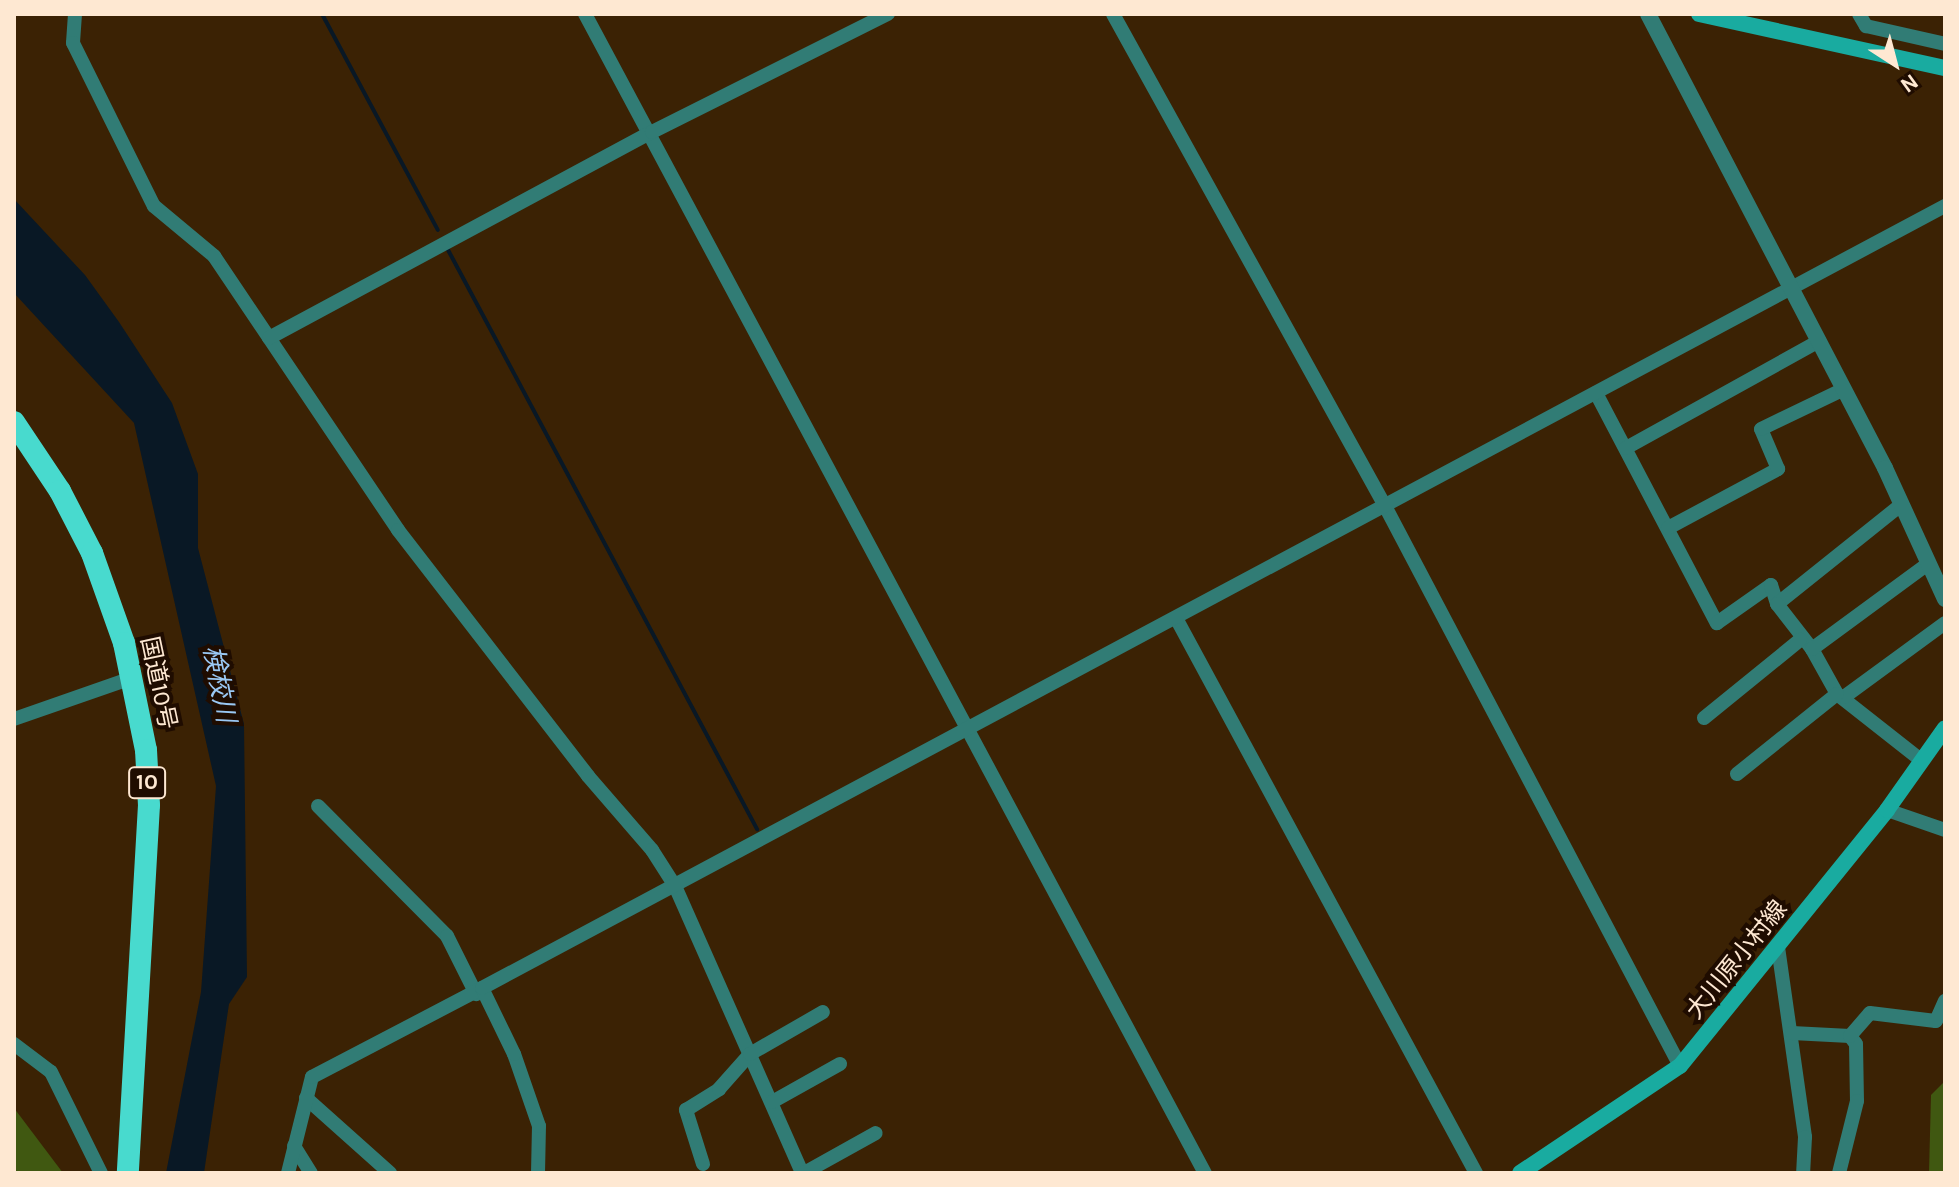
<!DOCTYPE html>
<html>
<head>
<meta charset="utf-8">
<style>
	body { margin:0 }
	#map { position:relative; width:1959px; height:1187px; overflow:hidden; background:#3b2204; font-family:Karla,"Noto Sans JP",sans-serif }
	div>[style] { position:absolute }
	.forest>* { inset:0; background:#405811 }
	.water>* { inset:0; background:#091825 }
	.stream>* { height:4px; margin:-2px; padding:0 2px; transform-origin:2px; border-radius:2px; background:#091825 }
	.minor>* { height:14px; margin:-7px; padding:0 7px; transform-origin:7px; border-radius:7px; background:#317c75 }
	.tertiary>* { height:16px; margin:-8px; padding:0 8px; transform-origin:8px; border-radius:8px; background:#317c75 }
	.secondary>* { height:16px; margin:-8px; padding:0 8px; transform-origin:8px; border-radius:8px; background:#19aba0 }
	.trunk>* { height:22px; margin:-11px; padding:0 11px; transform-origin:11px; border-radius:11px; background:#48dace }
	span { translate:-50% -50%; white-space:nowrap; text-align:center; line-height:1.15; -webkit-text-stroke:8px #1f0c00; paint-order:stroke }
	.shield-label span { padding:2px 6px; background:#1f0c00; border:2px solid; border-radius:6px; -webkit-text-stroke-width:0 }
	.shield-label { font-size:22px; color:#fee8d2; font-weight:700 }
	.street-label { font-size:24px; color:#fee8d2 }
	.water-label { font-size:26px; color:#9ac8f4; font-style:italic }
	.frame { position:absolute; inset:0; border:16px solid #fee8d2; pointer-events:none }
	.north { position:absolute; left:1855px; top:24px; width:80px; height:80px; -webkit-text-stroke:6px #1f0c00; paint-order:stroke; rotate:144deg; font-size:22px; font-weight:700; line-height:32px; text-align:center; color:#fee8d2 }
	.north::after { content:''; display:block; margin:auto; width:28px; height:36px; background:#fee8d2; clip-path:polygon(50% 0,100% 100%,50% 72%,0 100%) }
</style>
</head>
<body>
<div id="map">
	<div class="forest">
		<div style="clip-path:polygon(1945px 1081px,1945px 1173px,1929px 1173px,1931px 1095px)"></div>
		<div style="clip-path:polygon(14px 1108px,63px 1173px,14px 1173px)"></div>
	</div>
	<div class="water">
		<div style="clip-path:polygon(14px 199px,85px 275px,119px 322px,172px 403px,198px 474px,198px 548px,244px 724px,247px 977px,229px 1004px,204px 1173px,166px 1173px,201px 992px,216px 786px,134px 423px,14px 293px)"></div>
	</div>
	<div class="stream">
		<div style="left:322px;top:14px;width:245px;rotate:61.8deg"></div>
		<div style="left:447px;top:248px;width:659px;rotate:61.92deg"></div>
	</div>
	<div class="minor">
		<div style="left:75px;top:14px;width:29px;rotate:94deg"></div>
		<div style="left:73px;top:43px;width:182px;rotate:63.6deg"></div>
		<div style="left:154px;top:206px;width:78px;rotate:39.8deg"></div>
		<div style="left:214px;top:256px;width:330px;rotate:56.1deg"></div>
		<div style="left:398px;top:530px;width:311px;rotate:52.3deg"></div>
		<div style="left:588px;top:776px;width:98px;rotate:49.1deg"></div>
		<div style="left:652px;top:850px;width:43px;rotate:57.4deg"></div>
		<div style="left:675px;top:886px;width:314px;rotate:66.1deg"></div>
		<div style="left:585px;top:14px;width:1314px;rotate:61.86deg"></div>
		<div style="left:1113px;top:14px;width:562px;rotate:61.06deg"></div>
		<div style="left:1385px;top:506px;width:633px;rotate:62.22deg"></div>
		<div style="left:1859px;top:14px;width:14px;rotate:60deg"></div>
		<div style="left:1866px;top:26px;width:81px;rotate:12.8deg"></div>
		<div style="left:269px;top:338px;width:435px;rotate:-28.3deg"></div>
		<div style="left:652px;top:132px;width:264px;rotate:-26.6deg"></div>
		<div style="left:1596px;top:393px;width:260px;rotate:62.3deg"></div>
		<div style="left:1717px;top:623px;width:66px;rotate:-35.1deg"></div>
		<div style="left:1771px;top:585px;width:20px;rotate:72deg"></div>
		<div style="left:1626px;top:448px;width:221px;rotate:-29deg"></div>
		<div style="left:1902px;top:504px;width:160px;rotate:141.3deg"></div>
		<div style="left:1777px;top:604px;width:57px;rotate:52.1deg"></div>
		<div style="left:1812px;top:649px;width:51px;rotate:60.9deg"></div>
		<div style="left:1837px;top:694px;width:108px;rotate:38.2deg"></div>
		<div style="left:1668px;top:528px;width:125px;rotate:-28.2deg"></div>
		<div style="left:1778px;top:469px;width:43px;rotate:-113deg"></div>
		<div style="left:1761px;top:429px;width:92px;rotate:-25.7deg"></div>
		<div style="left:1176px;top:618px;width:631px;rotate:61.61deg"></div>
		<div style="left:1812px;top:649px;width:145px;rotate:-36.3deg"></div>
		<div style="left:1844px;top:697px;width:125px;rotate:-36.2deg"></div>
		<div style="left:1704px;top:718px;width:124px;rotate:-39.1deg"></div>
		<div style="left:14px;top:719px;width:125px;rotate:-19.2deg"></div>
		<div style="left:1737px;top:774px;width:128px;rotate:-38.7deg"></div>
		<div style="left:318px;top:806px;width:183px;rotate:45.2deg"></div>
		<div style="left:447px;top:936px;width:65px;rotate:63.4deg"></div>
		<div style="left:1887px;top:810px;width:61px;rotate:19deg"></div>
		<div style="left:1778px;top:947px;width:192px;rotate:81.9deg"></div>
		<div style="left:1805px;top:1137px;width:36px;rotate:93deg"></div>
		<div style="left:1792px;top:1033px;width:58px;rotate:3deg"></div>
		<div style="left:1850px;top:1036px;width:10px;rotate:53deg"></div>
		<div style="left:1856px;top:1044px;width:57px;rotate:89deg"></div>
		<div style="left:1857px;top:1101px;width:74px;rotate:104deg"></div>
		<div style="left:1850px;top:1036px;width:30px;rotate:-49deg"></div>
		<div style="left:1870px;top:1013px;width:66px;rotate:6.9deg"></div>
		<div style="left:1936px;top:1021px;width:22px;rotate:-66deg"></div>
		<div style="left:14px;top:1044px;width:46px;rotate:37.1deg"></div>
		<div style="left:51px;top:1072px;width:113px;rotate:63.7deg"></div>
		<div style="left:306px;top:1098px;width:113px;rotate:41.8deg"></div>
		<div style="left:772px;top:1102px;width:78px;rotate:-29.2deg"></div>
		<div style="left:294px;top:1146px;width:32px;rotate:58deg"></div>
		<div style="left:703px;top:1164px;width:57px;rotate:-107.5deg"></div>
		<div style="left:686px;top:1110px;width:39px;rotate:-32deg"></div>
		<div style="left:719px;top:1089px;width:47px;rotate:-48.5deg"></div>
		<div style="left:750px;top:1054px;width:84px;rotate:-29.9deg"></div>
		<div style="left:288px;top:1173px;width:99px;rotate:-76deg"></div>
		<div style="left:312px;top:1077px;width:192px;rotate:-27.6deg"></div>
		<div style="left:538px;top:1173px;width:47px;rotate:-88.8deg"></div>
		<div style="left:539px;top:1126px;width:76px;rotate:-109.1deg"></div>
		<div style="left:514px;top:1054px;width:73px;rotate:-115.9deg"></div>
		<div style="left:482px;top:988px;width:1659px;rotate:-28.13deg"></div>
		<div style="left:804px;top:1173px;width:82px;rotate:-29.1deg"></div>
	</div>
	<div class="tertiary">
		<div style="left:1648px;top:14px;width:512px;rotate:62.43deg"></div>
		<div style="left:1885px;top:468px;width:144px;rotate:65.4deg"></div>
	</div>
	<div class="secondary">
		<div style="left:1699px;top:14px;width:252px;rotate:12.4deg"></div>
		<div style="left:1520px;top:1173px;width:192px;rotate:-33.8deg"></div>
		<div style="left:1680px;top:1066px;width:329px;rotate:-51deg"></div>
		<div style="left:1887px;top:810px;width:100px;rotate:-54.7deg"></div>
	</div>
	<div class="trunk">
		<div style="left:14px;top:422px;width:83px;rotate:56.3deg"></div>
		<div style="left:60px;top:491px;width:70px;rotate:62.7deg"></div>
		<div style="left:92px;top:553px;width:96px;rotate:70.4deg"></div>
		<div style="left:124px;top:643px;width:109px;rotate:78.4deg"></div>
		<div style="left:146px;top:750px;width:55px;rotate:86.9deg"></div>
		<div style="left:149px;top:805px;width:369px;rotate:93.3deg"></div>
	</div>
	<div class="shield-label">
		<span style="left:147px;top:783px">10</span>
	</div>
	<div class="street-label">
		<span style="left:158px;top:683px;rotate:78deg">国道10号</span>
		<span style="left:1737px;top:960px;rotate:-51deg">大川原小村線</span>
	</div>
	<div class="water-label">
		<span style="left:219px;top:684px;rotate:79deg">検校川</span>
	</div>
	<div class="frame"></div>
	<div class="north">N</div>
</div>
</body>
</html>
